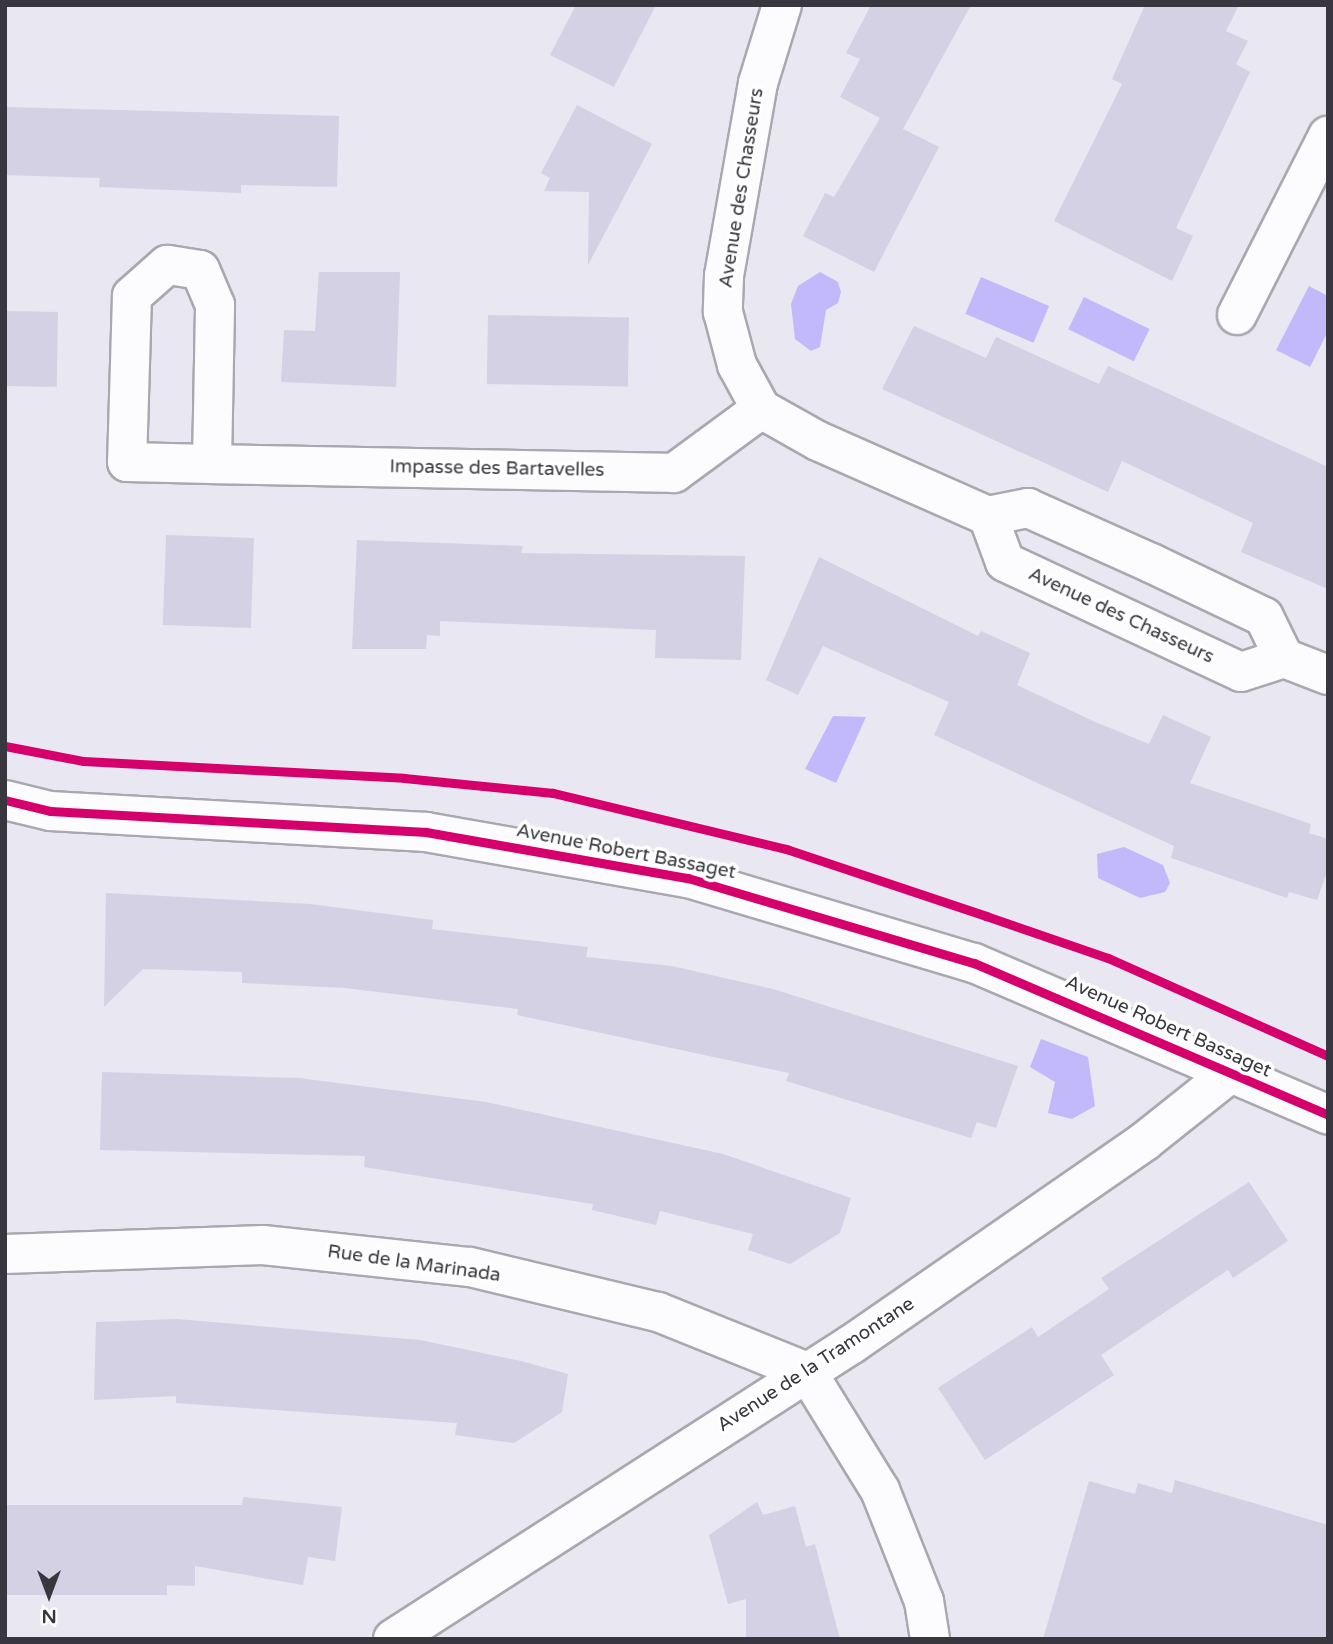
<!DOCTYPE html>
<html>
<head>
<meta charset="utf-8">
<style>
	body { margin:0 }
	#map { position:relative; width:1333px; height:1644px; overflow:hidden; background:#e8e7f2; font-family:"Varela Round",sans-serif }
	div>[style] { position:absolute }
	.water>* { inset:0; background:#c2b9fa; transform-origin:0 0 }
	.building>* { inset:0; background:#d3d1e3; transform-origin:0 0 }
	.roads { filter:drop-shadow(2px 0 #a9a8b0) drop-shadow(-2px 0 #a9a8b0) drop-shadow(0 2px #a9a8b0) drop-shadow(0 -2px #a9a8b0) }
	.street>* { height:38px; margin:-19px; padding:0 19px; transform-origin:19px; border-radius:19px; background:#fcfbfd }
	.cycleway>* { height:9px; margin:-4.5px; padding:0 4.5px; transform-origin:4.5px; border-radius:4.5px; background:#d6006c }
	span { translate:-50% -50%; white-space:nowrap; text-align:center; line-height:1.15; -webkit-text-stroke:7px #fff; paint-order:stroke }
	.street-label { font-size:19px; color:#38373f }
	.frame { position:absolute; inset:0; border:7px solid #38373f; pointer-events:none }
	.north { position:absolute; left:14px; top:1560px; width:70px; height:70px; -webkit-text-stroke:5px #fff; paint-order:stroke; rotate:180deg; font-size:19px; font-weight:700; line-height:28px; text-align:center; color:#38373f }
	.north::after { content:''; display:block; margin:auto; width:24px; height:32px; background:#38373f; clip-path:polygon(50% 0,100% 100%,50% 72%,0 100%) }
</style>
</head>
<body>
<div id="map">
	<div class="water">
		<div style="clip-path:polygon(820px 272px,838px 282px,841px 292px,838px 303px,826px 310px,820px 347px,811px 351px,795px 339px,791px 304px,798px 286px)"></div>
		<div style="left:981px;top:277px;width:74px;height:40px;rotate:23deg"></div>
		<div style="clip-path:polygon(1309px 286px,1328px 296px,1328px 331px,1310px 367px,1276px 350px)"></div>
		<div style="left:1084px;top:297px;width:73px;height:36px;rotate:26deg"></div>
		<div style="clip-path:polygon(833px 716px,866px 717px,836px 783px,805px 769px)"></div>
		<div style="clip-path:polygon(1124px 847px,1163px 865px,1170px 883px,1165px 892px,1140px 898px,1098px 878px,1097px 854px)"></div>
		<div style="clip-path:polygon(1041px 1039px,1088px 1057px,1095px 1106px,1072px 1119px,1048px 1113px,1055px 1082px,1030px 1067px)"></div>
	</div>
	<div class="building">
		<div style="clip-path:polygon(576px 5px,656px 5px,614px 87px,550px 55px)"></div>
		<div style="clip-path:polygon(871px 5px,971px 5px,903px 129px,939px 147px,874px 272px,803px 236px,825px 193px,834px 197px,880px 118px,840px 97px,860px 59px,846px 53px)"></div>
		<div style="clip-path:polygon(1145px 5px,1239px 5px,1226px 31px,1248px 41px,1236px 64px,1250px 72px,1176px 228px,1193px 236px,1172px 281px,1054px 221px,1122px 84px,1112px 79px)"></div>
		<div style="clip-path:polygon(577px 105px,652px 144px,588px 265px,589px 192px,544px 191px,550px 178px,541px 173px)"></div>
		<div style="clip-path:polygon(7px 107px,339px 116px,337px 187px,241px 185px,241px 193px,99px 187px,100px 178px,5px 175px)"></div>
		<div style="clip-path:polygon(319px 272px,400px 272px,396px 387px,281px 382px,284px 330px,315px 331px)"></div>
		<div style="left:5px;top:311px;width:53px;height:75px;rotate:1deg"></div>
		<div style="left:488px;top:315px;width:141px;height:69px;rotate:1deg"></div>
		<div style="clip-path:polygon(914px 326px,986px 358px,996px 337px,1099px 384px,1108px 366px,1328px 467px,1328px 589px,1241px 552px,1253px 523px,1122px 461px,1108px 492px,882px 389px)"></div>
		<div style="left:166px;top:535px;width:88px;height:90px;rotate:2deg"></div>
		<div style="clip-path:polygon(357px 540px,523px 546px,521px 553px,745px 556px,741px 660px,655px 658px,656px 630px,440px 621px,440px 636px,427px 635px,426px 649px,352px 649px)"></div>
		<div style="clip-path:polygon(819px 557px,978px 636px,981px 631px,1030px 653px,1017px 685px,1093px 721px,1149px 744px,1163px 715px,1211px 737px,1190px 783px,1311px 824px,1309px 833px,1328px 839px,1328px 869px,1317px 900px,1289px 892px,1287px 898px,1171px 858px,1174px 846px,934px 735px,949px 702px,823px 646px,798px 695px,766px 680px)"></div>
		<div style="clip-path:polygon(106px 893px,310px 904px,433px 920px,432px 929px,588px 947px,586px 957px,672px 966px,773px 989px,1018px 1066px,996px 1128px,977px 1122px,971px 1138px,786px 1081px,789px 1073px,517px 1015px,518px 1009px,345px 988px,242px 983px,242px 972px,143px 969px,104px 1007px)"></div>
		<div style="clip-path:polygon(102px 1072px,299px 1078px,486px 1102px,723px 1154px,851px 1198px,840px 1233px,790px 1264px,748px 1250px,753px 1234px,660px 1211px,656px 1225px,592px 1210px,593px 1204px,364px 1167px,365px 1156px,100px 1150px)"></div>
		<div style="clip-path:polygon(1249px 1182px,1288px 1241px,1233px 1278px,1228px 1270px,1101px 1355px,1114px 1375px,985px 1460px,938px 1388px,1032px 1327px,1038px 1337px,1109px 1289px,1101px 1278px)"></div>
		<div style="clip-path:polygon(177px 1319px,420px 1340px,521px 1361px,568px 1374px,562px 1412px,514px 1443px,455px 1435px,457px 1423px,176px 1403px,176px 1396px,94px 1400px,96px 1322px)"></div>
		<div style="clip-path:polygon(1175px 1480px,1328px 1525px,1328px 1639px,1043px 1639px,1089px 1481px,1135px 1494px,1138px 1483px,1172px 1493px)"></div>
		<div style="clip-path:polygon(243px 1497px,342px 1507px,335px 1561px,308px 1557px,303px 1585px,195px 1566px,195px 1586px,167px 1585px,167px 1595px,5px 1595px,5px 1505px,242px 1505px)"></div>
		<div style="clip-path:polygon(757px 1502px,763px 1515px,795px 1506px,806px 1547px,815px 1544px,840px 1639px,746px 1639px,746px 1599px,728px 1604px,709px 1535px)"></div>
	</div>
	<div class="roads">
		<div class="street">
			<div style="left:782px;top:5px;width:82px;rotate:107.1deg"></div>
			<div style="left:758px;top:83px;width:196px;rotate:100deg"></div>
			<div style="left:724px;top:276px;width:36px;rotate:92deg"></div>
			<div style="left:723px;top:312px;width:55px;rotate:75.2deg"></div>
			<div style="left:737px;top:365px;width:50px;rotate:61.4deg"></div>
			<div style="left:761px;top:409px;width:65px;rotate:29.3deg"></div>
			<div style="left:818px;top:441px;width:186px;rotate:23.8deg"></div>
			<div style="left:988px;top:516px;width:41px;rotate:-11.3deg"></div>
			<div style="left:1028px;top:508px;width:135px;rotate:24.1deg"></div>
			<div style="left:1151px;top:563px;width:125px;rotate:25.5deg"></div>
			<div style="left:1264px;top:617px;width:46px;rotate:64deg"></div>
			<div style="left:1237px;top:315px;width:201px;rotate:-63.1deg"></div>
			<div style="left:212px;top:464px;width:159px;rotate:-88.9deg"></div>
			<div style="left:215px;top:305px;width:38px;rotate:-113deg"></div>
			<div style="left:200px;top:270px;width:33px;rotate:-171deg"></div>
			<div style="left:167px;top:265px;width:47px;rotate:138.5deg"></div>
			<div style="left:132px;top:296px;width:166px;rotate:91.7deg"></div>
			<div style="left:127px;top:462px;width:85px;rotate:1.3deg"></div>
			<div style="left:212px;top:464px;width:462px;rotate:1.1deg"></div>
			<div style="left:674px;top:473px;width:108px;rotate:-36.3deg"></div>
			<div style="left:988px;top:516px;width:49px;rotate:69.7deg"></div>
			<div style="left:1005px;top:562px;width:260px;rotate:25deg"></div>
			<div style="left:1241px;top:672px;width:45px;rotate:-18deg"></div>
			<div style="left:1284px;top:658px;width:47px;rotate:21.1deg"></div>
			<div style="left:5px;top:800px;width:46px;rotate:13.7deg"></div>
			<div style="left:50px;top:811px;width:377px;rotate:3.2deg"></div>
			<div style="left:426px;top:832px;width:266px;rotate:10deg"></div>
			<div style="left:688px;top:878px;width:298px;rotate:16.6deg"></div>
			<div style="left:974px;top:963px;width:385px;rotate:23.2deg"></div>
			<div style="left:5px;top:1254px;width:258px;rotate:-2deg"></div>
			<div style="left:263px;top:1245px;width:208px;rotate:6.1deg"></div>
			<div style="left:470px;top:1267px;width:193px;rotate:13.5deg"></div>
			<div style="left:658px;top:1312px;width:161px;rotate:21.9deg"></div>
			<div style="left:807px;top:1372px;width:139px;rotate:58.3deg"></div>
			<div style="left:880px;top:1490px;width:119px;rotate:68.4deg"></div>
			<div style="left:924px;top:1601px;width:38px;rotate:81deg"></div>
			<div style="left:393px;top:1639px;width:546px;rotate:-32.73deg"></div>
			<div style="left:852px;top:1344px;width:356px;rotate:-34.7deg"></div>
			<div style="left:1145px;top:1141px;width:106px;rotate:-38.5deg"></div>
		</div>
	</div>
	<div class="cycleway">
		<div style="left:5px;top:746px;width:79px;rotate:10.9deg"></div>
		<div style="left:83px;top:761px;width:321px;rotate:3deg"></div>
		<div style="left:404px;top:778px;width:150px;rotate:5.7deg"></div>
		<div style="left:553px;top:793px;width:240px;rotate:13.5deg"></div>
		<div style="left:786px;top:849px;width:211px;rotate:18.5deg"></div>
		<div style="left:986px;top:916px;width:129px;rotate:19deg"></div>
		<div style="left:1108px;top:958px;width:241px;rotate:24deg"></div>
		<div style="left:5px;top:800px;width:46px;rotate:13.7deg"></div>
		<div style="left:50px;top:811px;width:377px;rotate:3.2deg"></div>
		<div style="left:426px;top:832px;width:266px;rotate:10deg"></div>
		<div style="left:688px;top:878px;width:298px;rotate:16.6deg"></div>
		<div style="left:974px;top:963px;width:385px;rotate:23.2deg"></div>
	</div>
	<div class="street-label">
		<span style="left:742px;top:188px;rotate:-81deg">Avenue des Chasseurs</span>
		<span style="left:497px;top:469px;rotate:1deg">Impasse des Bartavelles</span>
		<span style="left:1121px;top:616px;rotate:25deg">Avenue des Chasseurs</span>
		<span style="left:626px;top:852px;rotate:11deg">Avenue Robert Bassaget</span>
		<span style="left:1168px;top:1027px;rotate:24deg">Avenue Robert Bassaget</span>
		<span style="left:414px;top:1264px;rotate:8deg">Rue de la Marinada</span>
		<span style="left:816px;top:1365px;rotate:-33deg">Avenue de la Tramontane</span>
	</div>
	<div class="frame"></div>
	<div class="north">N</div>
</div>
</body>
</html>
